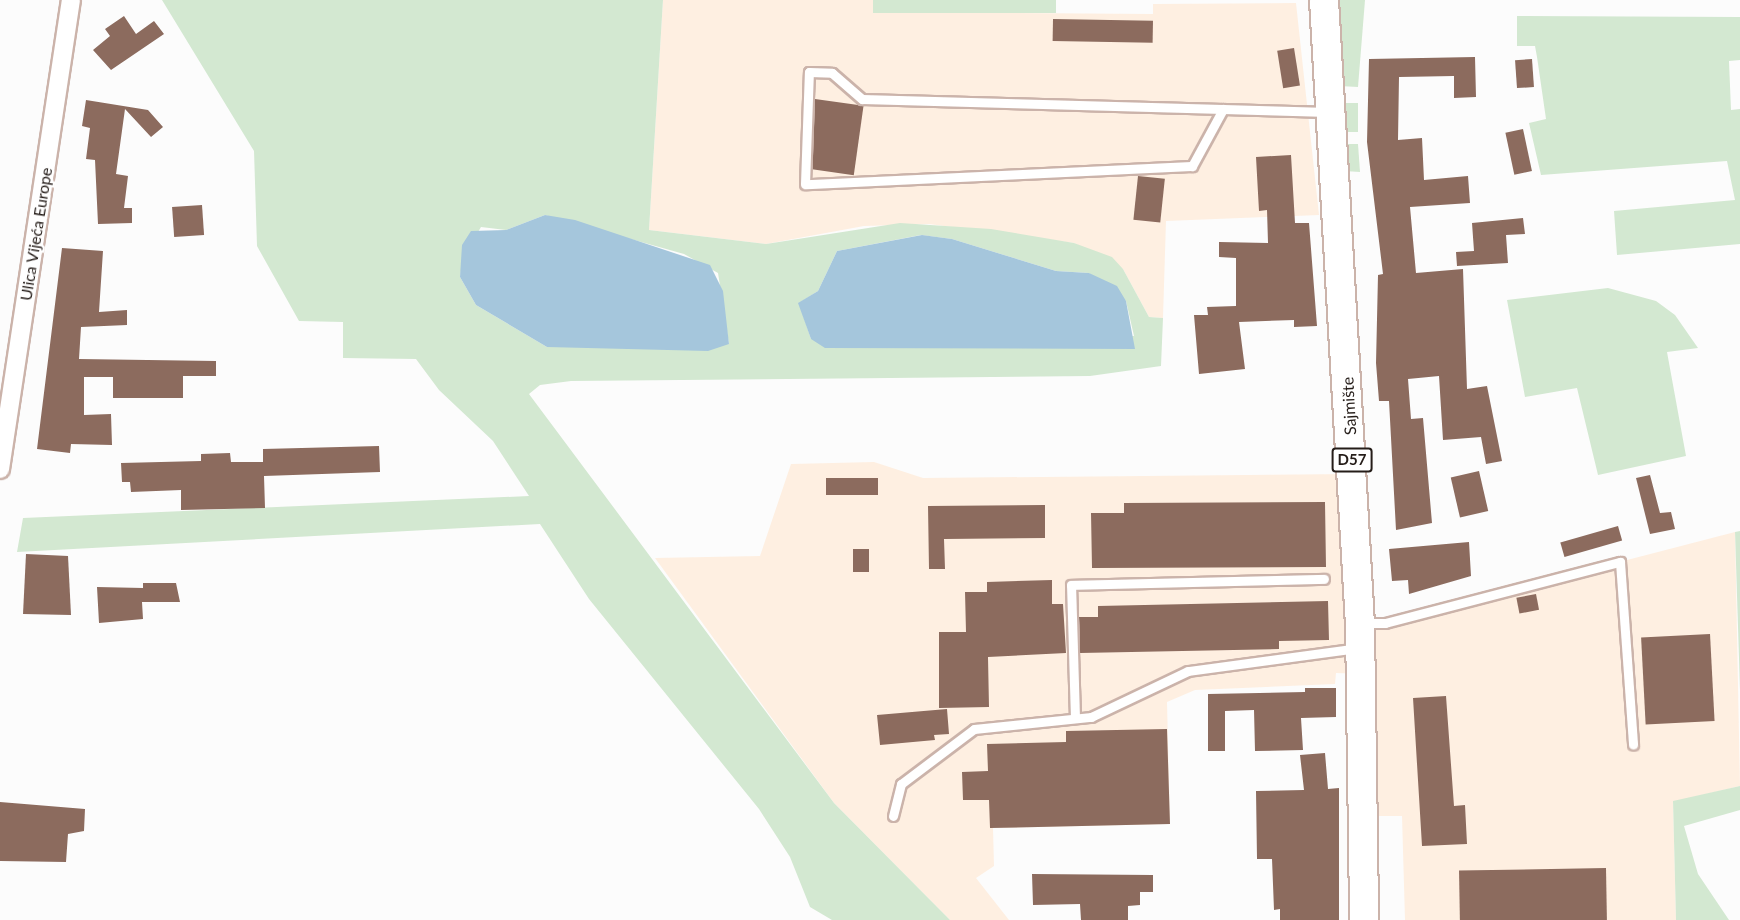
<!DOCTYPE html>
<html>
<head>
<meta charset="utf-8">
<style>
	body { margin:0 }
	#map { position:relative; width:1740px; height:920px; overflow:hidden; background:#fcfcfc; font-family:Lato,sans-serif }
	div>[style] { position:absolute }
	.industrial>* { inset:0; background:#feefe1 }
	.green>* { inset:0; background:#d3e8d1; transform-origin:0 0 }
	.water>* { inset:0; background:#a5c6dc }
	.building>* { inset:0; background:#8c6b5e; transform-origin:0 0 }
	.roads { filter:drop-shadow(2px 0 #cbb3aa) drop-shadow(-2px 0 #cbb3aa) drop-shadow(0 2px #cbb3aa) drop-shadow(0 -2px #cbb3aa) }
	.lane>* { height:9px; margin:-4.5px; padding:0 4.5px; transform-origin:4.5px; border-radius:4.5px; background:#fff }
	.street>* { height:18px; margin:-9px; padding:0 9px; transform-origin:9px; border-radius:9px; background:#fff }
	.primary>* { height:28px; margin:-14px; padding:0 14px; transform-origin:14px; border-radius:14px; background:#fff }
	span { translate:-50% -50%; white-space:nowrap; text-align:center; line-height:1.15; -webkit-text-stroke:5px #fff; paint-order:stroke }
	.shield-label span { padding:2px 4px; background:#fff; border:2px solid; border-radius:4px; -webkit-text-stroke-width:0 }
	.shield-label { font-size:15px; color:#251d19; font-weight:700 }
	.street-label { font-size:16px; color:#251d19 }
</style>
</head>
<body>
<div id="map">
	<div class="industrial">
		<div style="clip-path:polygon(663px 0,873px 0,879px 12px,1153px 14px,1153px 4px,1296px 3px,1319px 215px,1166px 221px,1163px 318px,1149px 317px,1123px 269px,1074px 243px,929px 224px,864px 226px,766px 244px,649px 230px)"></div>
		<div style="clip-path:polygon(874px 462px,923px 478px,1352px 474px,1360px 623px,1385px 623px,1735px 532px,1740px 786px,1673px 802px,1676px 920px,1405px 920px,1402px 816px,1363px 816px,1362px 674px,1336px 673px,1335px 684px,1195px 690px,1167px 702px,1170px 824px,993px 828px,994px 866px,976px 878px,1009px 920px,950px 920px,834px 803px,655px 558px,760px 556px,791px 464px)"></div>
	</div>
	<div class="green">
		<div style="clip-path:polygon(evenodd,162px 0,663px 0,649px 230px,766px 244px,900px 223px,991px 229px,1074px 243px,1112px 257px,1123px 269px,1149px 317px,1163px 318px,1161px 366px,1090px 376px,571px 381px,540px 385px,529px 394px,834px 803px,950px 920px,832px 920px,810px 907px,790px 857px,759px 809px,589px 599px,540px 524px,17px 552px,23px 518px,529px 496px,493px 441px,439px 390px,416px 359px,343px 358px,343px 322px,299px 321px,257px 246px,254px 151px,162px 0,545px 215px,684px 254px,718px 273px,729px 344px,547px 347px,476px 305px,460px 277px,463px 257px,481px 227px,506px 230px,545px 215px,162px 0,921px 235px,952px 239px,1056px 271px,1089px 273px,1126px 301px,1134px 336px,811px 339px,799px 303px,818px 291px,837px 251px,921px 235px)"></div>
		<div style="left:873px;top:0;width:183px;height:13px"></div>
		<div style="clip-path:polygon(1337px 0,1365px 0,1358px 87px,1339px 86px)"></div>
		<div style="clip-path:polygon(1517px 16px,1740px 17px,1740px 60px,1729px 61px,1731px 110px,1740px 109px,1740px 244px,1617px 255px,1614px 211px,1735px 200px,1727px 161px,1541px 175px,1529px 123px,1546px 119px,1537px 57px,1535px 46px,1517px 46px)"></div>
		<div style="left:1341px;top:103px;width:17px;height:29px"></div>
		<div style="clip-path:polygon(1344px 144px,1358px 144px,1360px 172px,1344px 171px)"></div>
		<div style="clip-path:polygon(1608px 288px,1656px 301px,1675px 315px,1698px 348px,1667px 352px,1686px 456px,1598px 475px,1577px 388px,1525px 397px,1507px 300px)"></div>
		<div style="clip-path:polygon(1740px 531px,1740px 690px,1735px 532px)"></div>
		<div style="clip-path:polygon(1740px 786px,1740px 810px,1684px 826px,1698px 874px,1729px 920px,1676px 920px,1673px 801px)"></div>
	</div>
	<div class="water">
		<div style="clip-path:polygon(545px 215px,575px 220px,710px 265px,723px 291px,729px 344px,708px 351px,547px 347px,476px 305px,460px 277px,462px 245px,471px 231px,506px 230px)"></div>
		<div style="clip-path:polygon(922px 235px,952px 239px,1056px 271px,1089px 273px,1117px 286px,1126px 301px,1135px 349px,825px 348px,811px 339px,798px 303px,818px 291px,837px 251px)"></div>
	</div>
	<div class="building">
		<div style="clip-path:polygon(124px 16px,136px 34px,154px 21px,164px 34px,111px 70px,93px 50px,110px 36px,105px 29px)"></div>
		<div style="left:1053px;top:19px;width:100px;height:22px;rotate:1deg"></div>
		<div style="left:1294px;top:48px;width:38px;height:17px;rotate:81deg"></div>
		<div style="clip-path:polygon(1475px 57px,1476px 97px,1454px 98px,1454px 76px,1399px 77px,1398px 140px,1422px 138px,1424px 180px,1468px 176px,1470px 203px,1410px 207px,1416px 273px,1463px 269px,1467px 389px,1487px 386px,1502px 461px,1486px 464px,1481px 437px,1443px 440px,1439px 376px,1408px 379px,1411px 419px,1423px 418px,1432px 523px,1396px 530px,1389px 401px,1379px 401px,1376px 363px,1378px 275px,1383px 274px,1367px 142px,1369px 59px)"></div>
		<div style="left:1532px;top:59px;width:28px;height:17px;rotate:86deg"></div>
		<div style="left:815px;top:99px;width:49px;height:70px;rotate:8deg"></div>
		<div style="clip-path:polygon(86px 100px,148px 110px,163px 127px,151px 137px,125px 109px,116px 174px,128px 176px,124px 208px,132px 208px,132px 223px,98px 224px,95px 160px,86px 159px,90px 128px,82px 126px)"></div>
		<div style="left:1523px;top:129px;width:43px;height:18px;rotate:78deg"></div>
		<div style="clip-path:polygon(1291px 155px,1295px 223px,1309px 223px,1317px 326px,1294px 327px,1294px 320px,1239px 322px,1245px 369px,1199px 374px,1194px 315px,1208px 315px,1207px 307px,1236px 306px,1236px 258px,1219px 257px,1219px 242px,1268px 243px,1267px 210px,1259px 211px,1256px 157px)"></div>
		<div style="left:1138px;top:176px;width:27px;height:44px;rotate:6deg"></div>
		<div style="left:202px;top:205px;width:30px;height:30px;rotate:86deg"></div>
		<div style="clip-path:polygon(1523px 218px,1525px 234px,1506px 235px,1508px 263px,1457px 266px,1456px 252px,1474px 251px,1472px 223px)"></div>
		<div style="clip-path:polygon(62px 248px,103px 251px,99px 312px,127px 310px,127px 325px,81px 327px,79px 359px,216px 361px,216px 376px,183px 376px,183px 398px,113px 398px,113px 377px,84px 377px,84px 415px,111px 414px,112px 445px,71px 444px,70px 453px,37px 449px)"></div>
		<div style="clip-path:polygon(379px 446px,380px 472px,264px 476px,265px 508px,181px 510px,181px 490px,131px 492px,130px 482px,122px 482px,121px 463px,201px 461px,201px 454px,230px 453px,231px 462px,263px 462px,263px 449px)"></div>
		<div style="left:1479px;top:471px;width:41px;height:29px;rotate:77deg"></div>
		<div style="clip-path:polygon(1650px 475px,1660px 513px,1671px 512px,1675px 529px,1650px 534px,1636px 478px)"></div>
		<div style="left:878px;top:478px;width:17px;height:52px;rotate:90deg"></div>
		<div style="clip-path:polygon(1325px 502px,1326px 567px,1092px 568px,1091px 513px,1124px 513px,1124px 503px)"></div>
		<div style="clip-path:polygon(1045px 505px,1045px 538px,944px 539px,945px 569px,929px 569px,928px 506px)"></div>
		<div style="left:1618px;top:526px;width:15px;height:60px;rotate:74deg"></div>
		<div style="clip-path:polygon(1469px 542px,1471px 576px,1409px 594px,1408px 580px,1392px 581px,1389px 549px)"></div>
		<div style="left:853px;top:549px;width:16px;height:23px"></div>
		<div style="clip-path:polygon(26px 554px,68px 556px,71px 615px,23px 614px)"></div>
		<div style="clip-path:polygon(1052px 580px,1052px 604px,1063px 604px,1066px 653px,988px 657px,989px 707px,939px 708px,939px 632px,966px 632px,965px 592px,987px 592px,987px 582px)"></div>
		<div style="clip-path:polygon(143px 583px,176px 583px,180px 602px,142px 602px,143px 619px,99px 623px,97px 587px,143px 588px)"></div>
		<div style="left:1536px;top:594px;width:16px;height:20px;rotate:79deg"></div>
		<div style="clip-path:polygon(1328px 601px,1329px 640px,1279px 641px,1279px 649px,1080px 653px,1079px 617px,1098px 617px,1098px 606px)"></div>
		<div style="left:1710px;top:634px;width:87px;height:69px;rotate:87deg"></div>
		<div style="clip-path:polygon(1305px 688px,1336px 688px,1336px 717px,1301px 718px,1303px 750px,1255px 751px,1254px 710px,1225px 711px,1225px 751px,1208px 751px,1208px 694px,1305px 692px)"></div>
		<div style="clip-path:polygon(1446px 696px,1454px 806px,1465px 805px,1467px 844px,1422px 846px,1413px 698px)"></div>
		<div style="clip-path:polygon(947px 709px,949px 734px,934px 735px,935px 740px,880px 745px,877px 715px)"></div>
		<div style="clip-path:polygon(1167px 729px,1170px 824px,990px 828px,989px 800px,963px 800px,962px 772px,988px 771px,987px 744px,1066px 742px,1066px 731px)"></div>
		<div style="clip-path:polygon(1325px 753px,1328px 789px,1339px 788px,1339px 920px,1280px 920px,1280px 909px,1274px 910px,1272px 859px,1257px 859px,1256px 791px,1304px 790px,1300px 755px)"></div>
		<div style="clip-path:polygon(0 802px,85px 809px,84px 831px,68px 834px,66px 862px,0 861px)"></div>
		<div style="left:1606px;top:868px;width:52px;height:147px;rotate:89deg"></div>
		<div style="clip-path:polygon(1032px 874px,1153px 875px,1153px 892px,1140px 892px,1140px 905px,1128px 906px,1128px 920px,1081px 920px,1080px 904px,1033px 905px)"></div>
	</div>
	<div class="roads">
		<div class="lane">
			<div style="left:1223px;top:109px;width:65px;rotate:118.5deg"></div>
			<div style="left:1192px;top:166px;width:387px;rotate:177.3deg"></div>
			<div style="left:805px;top:184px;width:112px;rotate:-88deg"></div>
			<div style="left:809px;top:72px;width:23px;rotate:2deg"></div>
			<div style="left:832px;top:73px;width:40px;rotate:41deg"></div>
			<div style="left:862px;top:99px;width:361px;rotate:1.6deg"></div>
			<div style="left:1223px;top:109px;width:105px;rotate:1.6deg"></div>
			<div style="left:1363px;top:623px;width:22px"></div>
			<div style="left:1385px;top:623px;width:243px;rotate:-14.6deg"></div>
			<div style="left:1620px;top:562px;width:183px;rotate:85.9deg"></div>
			<div style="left:1075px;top:718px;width:133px;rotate:-91.7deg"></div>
			<div style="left:1071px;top:585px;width:253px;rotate:-1.4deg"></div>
			<div style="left:893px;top:816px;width:33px;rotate:-76deg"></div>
			<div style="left:901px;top:784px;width:91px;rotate:-37deg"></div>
			<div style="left:974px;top:729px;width:118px;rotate:-5.9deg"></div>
			<div style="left:1091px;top:717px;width:107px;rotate:-25.4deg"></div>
			<div style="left:1188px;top:671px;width:172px;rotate:-7.7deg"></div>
		</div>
		<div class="street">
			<div style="left:0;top:469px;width:474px;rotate:-81.4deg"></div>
		</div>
		<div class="primary">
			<div style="left:1324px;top:0;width:625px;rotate:86.7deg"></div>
			<div style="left:1360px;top:624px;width:296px;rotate:89.2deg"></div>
		</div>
	</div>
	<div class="shield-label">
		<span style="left:1352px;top:460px">D57</span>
	</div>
	<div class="street-label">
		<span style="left:36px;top:234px;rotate:-81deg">Ulica Vijeća Europe</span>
		<span style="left:1349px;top:406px;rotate:-93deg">Sajmište</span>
	</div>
</div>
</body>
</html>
